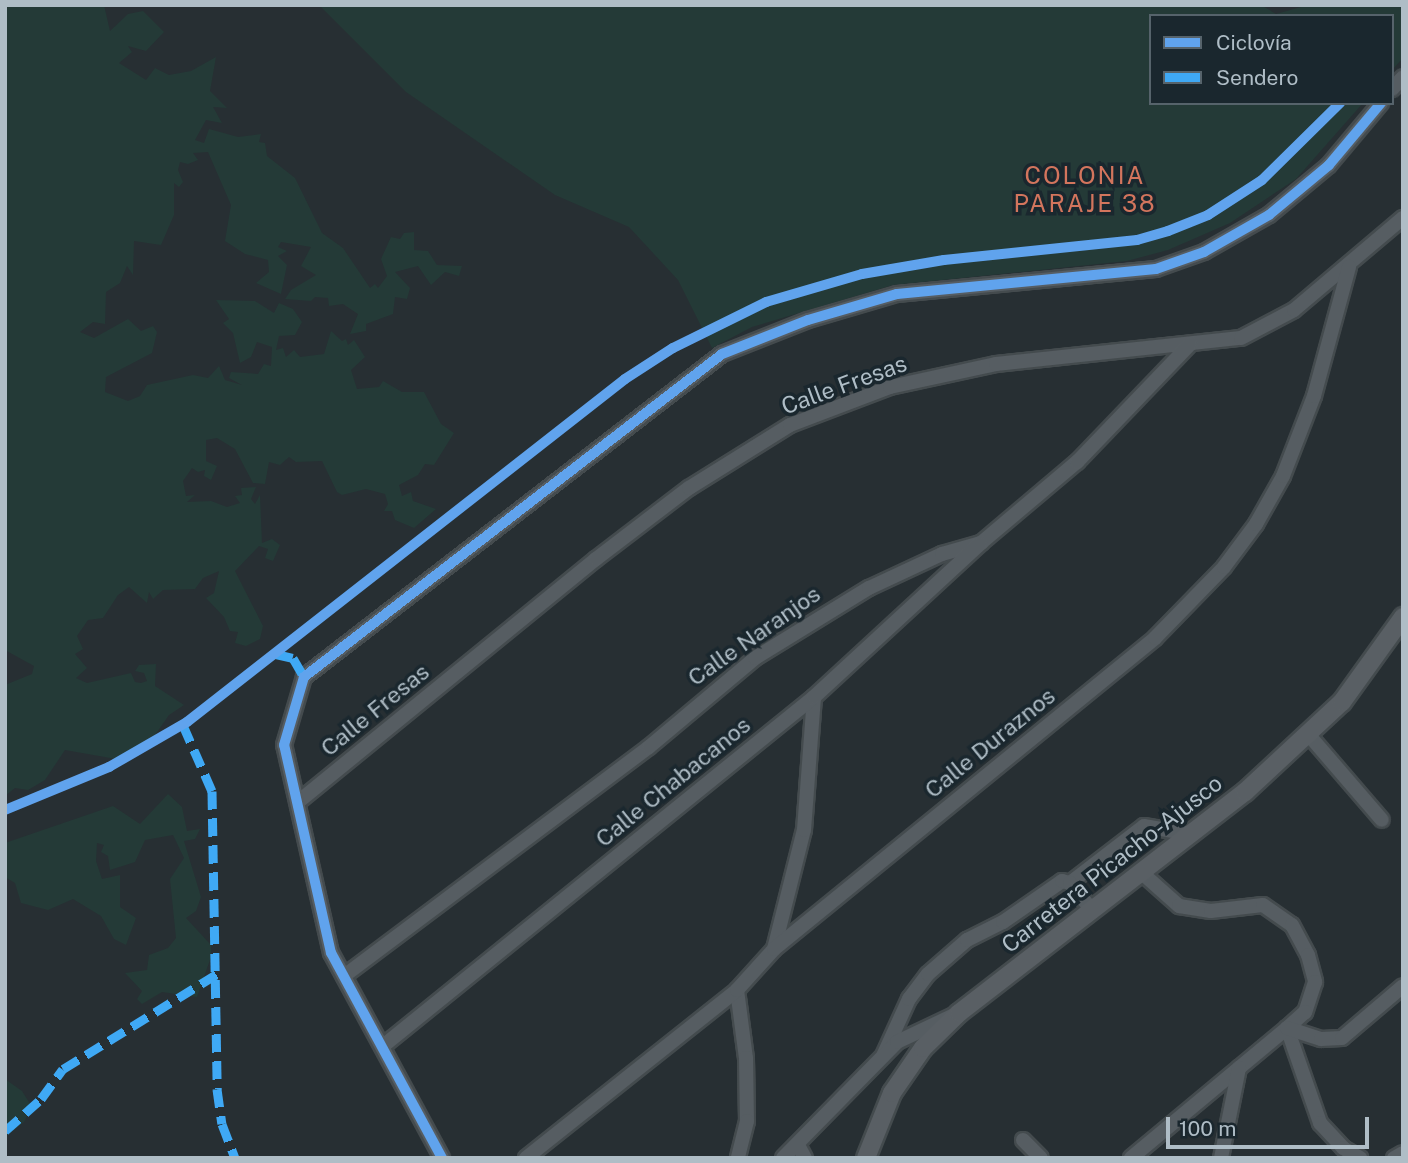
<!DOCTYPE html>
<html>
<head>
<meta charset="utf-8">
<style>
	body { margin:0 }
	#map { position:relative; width:1408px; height:1163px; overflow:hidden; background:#272f33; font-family:"Public Sans",sans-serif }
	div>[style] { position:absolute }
	.green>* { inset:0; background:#243a37 }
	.roads { filter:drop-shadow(2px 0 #444b4e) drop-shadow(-2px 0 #444b4e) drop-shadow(0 2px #444b4e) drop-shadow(0 -2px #444b4e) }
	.minor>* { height:14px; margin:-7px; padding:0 7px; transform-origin:7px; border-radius:7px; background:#565d62 }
	.major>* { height:18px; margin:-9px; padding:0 9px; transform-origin:9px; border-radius:9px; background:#595f64 }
	.quiet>* { height:9px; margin-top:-4.5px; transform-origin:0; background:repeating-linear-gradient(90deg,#3fa9f5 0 18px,transparent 0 27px) }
	.cycleway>* { height:10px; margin:-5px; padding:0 5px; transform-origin:5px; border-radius:5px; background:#60a3ed }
	span { translate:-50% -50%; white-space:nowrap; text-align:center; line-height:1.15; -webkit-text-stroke:7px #1a272e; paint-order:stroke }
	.street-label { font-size:23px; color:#afbdc6 }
	.neighbourhood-label { font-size:24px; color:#d3755d; letter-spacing:2px }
	.frame { position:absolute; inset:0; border:7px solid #afbdc6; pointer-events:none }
	.legend { position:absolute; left:1149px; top:14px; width:245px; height:91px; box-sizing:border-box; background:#1a272e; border:2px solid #56636b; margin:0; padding:9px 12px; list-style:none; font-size:21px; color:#afbdc6 }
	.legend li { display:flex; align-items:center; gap:14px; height:35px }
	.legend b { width:35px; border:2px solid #56636b }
	.scale { position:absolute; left:1166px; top:1117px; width:203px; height:32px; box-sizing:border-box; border:4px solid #afbdc6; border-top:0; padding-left:9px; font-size:21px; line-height:24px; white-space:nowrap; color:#afbdc6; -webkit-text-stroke:5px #1a272e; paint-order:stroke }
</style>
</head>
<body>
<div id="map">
	<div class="green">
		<div style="clip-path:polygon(5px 5px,104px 5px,110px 31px,128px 14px,143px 11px,164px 32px,146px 51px,128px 46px,132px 52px,119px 63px,146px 80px,155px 68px,169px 75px,191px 71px,216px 57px,210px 91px,227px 108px,213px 107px,222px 123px,206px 120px,195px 140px,204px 143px,209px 129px,238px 137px,261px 134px,259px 142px,265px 143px,267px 156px,295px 178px,322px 233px,343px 248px,370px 288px,375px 284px,378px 288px,387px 276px,381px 259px,391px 237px,400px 239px,404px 233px,414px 232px,414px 250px,428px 251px,437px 265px,462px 266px,459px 276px,445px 272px,431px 285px,418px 266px,395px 272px,410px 288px,407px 299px,395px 297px,393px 314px,366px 324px,366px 331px,350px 334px,358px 314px,343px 304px,329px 306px,328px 298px,315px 297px,311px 301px,285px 299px,291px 290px,316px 275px,301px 266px,311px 247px,281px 242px,278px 247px,287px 251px,278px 256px,287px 265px,281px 294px,256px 283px,269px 272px,268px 260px,245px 254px,225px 241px,231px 205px,208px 152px,193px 153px,198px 160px,188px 164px,180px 162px,178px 170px,183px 182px,179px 187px,174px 183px,174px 215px,161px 245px,134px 241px,133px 275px,127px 266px,120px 283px,106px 292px,105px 324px,93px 322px,80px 332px,94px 338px,128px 319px,141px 331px,153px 326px,157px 332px,152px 353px,106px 377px,105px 392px,128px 401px,140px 396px,147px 385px,193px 375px,208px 378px,219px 366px,225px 380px,242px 385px,229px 378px,231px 372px,258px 374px,264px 364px,271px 366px,272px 347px,257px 342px,251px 357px,240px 363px,233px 333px,223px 323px,229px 319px,216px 300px,255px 301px,274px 313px,279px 303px,293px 309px,302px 322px,295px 335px,279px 336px,276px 350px,283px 348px,286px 357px,294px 350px,300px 357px,324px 354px,331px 331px,342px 341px,346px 339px,348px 345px,354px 340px,365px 357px,351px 370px,357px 389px,379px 387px,383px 381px,402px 392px,424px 392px,441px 424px,454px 433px,434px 465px,425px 464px,418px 475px,399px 485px,402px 496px,411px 492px,413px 501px,436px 509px,414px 528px,395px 520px,392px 511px,384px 511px,388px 504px,385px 494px,366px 489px,342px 495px,337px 492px,322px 461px,296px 462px,289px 457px,280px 465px,269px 462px,265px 484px,253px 483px,235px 449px,217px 438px,206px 440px,206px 461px,217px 466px,211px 480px,204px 476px,205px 470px,198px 472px,192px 468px,183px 481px,186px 496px,195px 495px,187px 502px,211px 501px,227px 507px,240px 503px,235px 496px,242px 495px,241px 488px,256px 487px,251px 499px,255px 504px,260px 495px,262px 543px,272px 539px,280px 545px,273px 561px,265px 558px,268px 549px,259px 546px,235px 571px,263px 626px,260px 639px,246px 646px,235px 643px,238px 632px,230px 631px,224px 617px,206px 598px,214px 593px,219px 571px,203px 578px,195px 589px,163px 590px,153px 599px,149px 592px,147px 603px,129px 587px,118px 595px,103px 618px,88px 620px,77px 636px,83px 649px,75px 654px,87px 668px,76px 678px,87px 683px,131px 673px,135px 682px,141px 683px,147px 681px,144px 673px,135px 671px,139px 665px,156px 664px,155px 686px,184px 705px,169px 715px,155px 735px,116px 759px,65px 750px,45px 780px,28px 790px,15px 788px,5px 796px,5px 685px,32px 674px,34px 666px,5px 650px)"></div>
		<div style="clip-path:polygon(319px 5px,1261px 5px,1276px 14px,1308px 5px,1403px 5px,1403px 58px,1392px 70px,1392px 16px,1151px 16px,1151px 103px,1363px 103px,1296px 179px,1230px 223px,1168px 250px,1127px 261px,893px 285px,752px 327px,712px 348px,678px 280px,629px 227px,555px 195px,406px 92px)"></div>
		<div style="clip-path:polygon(168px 794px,182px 807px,187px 831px,200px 829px,195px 839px,184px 841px,201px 897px,196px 911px,186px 918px,211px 945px,211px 957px,197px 997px,162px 992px,142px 1004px,137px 999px,142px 991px,125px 973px,147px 970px,149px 955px,168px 948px,176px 938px,170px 879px,184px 858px,173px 835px,145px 840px,135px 862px,110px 870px,108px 856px,101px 852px,104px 845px,97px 843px,96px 861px,102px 879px,120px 875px,120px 907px,136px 918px,126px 945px,114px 939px,101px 916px,73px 899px,48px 910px,21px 903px,15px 883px,5px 877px,5px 843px,113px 806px,140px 824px)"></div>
		<div style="clip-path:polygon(5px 1079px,22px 1091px,32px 1107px,24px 1122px,5px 1137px)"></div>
	</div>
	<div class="roads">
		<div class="minor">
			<div style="left:1392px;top:89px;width:16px;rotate:-47deg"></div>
			<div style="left:1308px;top:734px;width:113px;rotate:49.3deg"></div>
			<div style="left:298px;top:802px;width:385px;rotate:-39.2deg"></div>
			<div style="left:596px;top:559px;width:117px;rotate:-37.4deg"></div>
			<div style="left:689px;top:488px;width:119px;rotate:-32deg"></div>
			<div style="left:790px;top:425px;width:107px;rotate:-20.8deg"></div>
			<div style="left:890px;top:387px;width:108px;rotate:-12.2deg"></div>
			<div style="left:996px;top:364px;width:246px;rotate:-6.1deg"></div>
			<div style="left:1241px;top:338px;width:60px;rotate:-27.8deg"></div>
			<div style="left:1294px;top:310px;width:143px;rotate:-40.2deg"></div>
			<div style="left:1142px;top:873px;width:50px;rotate:41.7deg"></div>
			<div style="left:1179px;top:906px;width:32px;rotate:9deg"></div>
			<div style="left:1211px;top:911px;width:52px;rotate:-6.6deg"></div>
			<div style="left:1263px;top:905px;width:35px;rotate:35deg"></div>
			<div style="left:1292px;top:925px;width:34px;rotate:62deg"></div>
			<div style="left:1308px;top:955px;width:28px;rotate:75deg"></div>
			<div style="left:1315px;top:982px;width:32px;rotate:108deg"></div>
			<div style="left:1305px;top:1012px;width:24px;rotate:138deg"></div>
			<div style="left:1287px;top:1028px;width:101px;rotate:70.8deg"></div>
			<div style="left:1320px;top:1123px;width:34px;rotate:47deg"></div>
			<div style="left:1343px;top:1148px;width:20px;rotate:30deg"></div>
			<div style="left:1070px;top:883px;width:93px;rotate:-37.6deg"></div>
			<div style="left:1144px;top:826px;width:47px;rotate:9.9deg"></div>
			<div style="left:774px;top:949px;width:123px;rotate:-75.9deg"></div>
			<div style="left:804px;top:830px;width:133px;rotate:-85.7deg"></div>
			<div style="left:344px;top:976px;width:381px;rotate:-36.9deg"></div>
			<div style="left:649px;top:747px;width:138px;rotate:-40deg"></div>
			<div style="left:755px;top:658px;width:134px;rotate:-31.6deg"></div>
			<div style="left:869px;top:588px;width:81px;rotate:-25deg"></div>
			<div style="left:942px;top:554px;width:41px;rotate:-15.8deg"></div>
			<div style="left:981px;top:543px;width:126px;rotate:-40.2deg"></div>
			<div style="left:1077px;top:462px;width:163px;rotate:-46.2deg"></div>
			<div style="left:737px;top:990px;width:69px;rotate:82.5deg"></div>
			<div style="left:746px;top:1058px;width:63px;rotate:89.1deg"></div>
			<div style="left:747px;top:1121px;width:38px;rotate:104deg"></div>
			<div style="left:383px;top:1046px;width:555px;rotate:-39deg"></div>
			<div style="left:814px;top:697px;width:226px;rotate:-42.7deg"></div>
			<div style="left:883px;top:1056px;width:63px;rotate:-65.5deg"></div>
			<div style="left:909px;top:999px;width:31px;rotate:-53deg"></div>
			<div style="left:928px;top:974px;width:52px;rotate:-41.1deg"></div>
			<div style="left:967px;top:940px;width:40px;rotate:-26.6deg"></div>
			<div style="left:1003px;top:922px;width:72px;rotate:-34.8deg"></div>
			<div style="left:1062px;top:881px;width:8px;rotate:14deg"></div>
			<div style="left:1070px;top:883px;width:36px;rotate:51deg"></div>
			<div style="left:1023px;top:1140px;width:25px;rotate:45deg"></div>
			<div style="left:798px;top:1145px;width:15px;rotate:62deg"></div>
			<div style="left:442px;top:1158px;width:233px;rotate:-118.4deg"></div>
			<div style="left:331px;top:953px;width:213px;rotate:-102.7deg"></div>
			<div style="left:284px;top:745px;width:71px;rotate:-73.6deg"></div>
			<div style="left:304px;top:677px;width:528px;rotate:-37.69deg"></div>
			<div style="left:722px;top:354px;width:92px;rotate:-21.6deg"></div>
			<div style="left:808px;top:320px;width:93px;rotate:-16.3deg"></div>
			<div style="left:897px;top:294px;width:260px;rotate:-5.5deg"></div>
			<div style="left:1156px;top:269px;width:51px;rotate:-19.5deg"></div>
			<div style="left:1204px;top:252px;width:75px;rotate:-29.6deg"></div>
			<div style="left:1269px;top:215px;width:78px;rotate:-39.8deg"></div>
			<div style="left:1329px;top:165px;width:81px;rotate:-50deg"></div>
			<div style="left:526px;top:1158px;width:270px;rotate:-38.5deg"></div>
			<div style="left:737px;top:990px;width:55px;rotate:-47.9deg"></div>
			<div style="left:774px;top:949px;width:492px;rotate:-39.2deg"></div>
			<div style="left:1155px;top:638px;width:99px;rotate:-45.8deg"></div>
			<div style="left:1224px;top:567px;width:54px;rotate:-53.3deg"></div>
			<div style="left:1256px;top:524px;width:55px;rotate:-60.6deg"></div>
			<div style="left:1283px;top:476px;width:86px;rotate:-68.8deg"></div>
			<div style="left:1314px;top:396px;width:134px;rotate:-74.8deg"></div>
			<div style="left:783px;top:1158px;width:163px;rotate:-45.5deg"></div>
			<div style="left:897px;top:1042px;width:63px;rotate:-25.3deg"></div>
			<div style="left:1131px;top:1158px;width:203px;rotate:-39.8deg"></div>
			<div style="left:1287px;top:1028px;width:36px;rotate:18deg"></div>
			<div style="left:1321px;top:1039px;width:21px;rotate:-3deg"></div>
			<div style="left:1342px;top:1038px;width:80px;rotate:-40.4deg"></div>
			<div style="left:1221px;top:1158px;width:92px;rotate:-78.7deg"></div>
			<div style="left:1394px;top:1158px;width:10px;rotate:-29deg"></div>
		</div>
		<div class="major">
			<div style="left:866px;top:1158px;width:70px;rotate:-68.2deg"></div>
			<div style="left:892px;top:1093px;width:55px;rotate:-55.4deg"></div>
			<div style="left:923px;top:1048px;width:50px;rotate:-44.2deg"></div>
			<div style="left:959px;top:1013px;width:361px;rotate:-37.7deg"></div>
			<div style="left:1245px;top:792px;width:132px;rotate:-42.9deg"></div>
			<div style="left:1342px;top:702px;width:105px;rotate:-54.3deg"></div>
		</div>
	</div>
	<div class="quiet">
		<div style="left:276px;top:654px;width:17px;rotate:13deg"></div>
		<div style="left:293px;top:658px;width:22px;rotate:60deg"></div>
		<div style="left:183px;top:725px;width:72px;rotate:66.3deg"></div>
		<div style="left:212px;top:791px;width:298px;rotate:89deg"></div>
		<div style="left:217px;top:1089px;width:35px;rotate:82deg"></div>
		<div style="left:222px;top:1124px;width:36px;rotate:69deg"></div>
		<div style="left:5px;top:1131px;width:48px;rotate:-41.6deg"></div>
		<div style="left:41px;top:1099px;width:37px;rotate:-54deg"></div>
		<div style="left:63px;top:1069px;width:181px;rotate:-31.7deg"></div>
	</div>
	<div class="cycleway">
		<div style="left:5px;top:810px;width:113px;rotate:-22.5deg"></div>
		<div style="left:109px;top:767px;width:90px;rotate:-30deg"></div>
		<div style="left:187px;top:722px;width:556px;rotate:-38.06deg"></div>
		<div style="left:625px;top:379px;width:57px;rotate:-32.9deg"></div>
		<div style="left:673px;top:348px;width:104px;rotate:-26.3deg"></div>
		<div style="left:766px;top:302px;width:100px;rotate:-16.3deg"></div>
		<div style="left:862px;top:274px;width:83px;rotate:-9.7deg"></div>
		<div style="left:944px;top:260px;width:194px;rotate:-5.9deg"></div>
		<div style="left:1137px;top:240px;width:32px;rotate:-16deg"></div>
		<div style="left:1168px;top:231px;width:43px;rotate:-21.8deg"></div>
		<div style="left:1208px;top:215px;width:64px;rotate:-32.9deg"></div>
		<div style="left:1262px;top:180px;width:110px;rotate:-44.6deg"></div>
		<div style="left:442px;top:1158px;width:233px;rotate:-118.4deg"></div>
		<div style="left:331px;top:953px;width:213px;rotate:-102.7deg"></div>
		<div style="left:284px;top:745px;width:71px;rotate:-73.6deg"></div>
		<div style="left:304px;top:677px;width:528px;rotate:-37.69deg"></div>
		<div style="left:722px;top:354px;width:92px;rotate:-21.6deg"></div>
		<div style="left:808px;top:320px;width:93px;rotate:-16.3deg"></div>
		<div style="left:897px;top:294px;width:260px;rotate:-5.5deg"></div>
		<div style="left:1156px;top:269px;width:51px;rotate:-19.5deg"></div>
		<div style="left:1204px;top:252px;width:75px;rotate:-29.6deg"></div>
		<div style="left:1269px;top:215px;width:78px;rotate:-39.8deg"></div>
		<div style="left:1329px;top:165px;width:81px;rotate:-50deg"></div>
	</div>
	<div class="street-label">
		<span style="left:844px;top:385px;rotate:-20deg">Calle Fresas</span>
		<span style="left:754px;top:636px;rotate:-35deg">Calle Naranjos</span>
		<span style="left:375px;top:710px;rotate:-39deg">Calle Fresas</span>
		<span style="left:990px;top:743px;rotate:-39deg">Calle Duraznos</span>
		<span style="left:673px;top:782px;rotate:-39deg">Calle Chabacanos</span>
		<span style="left:1112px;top:864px;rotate:-38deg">Carretera Picacho-Ajusco</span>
	</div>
	<div class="neighbourhood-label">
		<span style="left:1085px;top:190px">COLONIA<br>PARAJE 38</span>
	</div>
	<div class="frame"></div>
	<ul class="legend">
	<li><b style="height:9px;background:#60a3ed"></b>Ciclovía</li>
	<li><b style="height:9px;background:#3fa9f5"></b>Sendero</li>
	</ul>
	<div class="scale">100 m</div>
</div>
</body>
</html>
